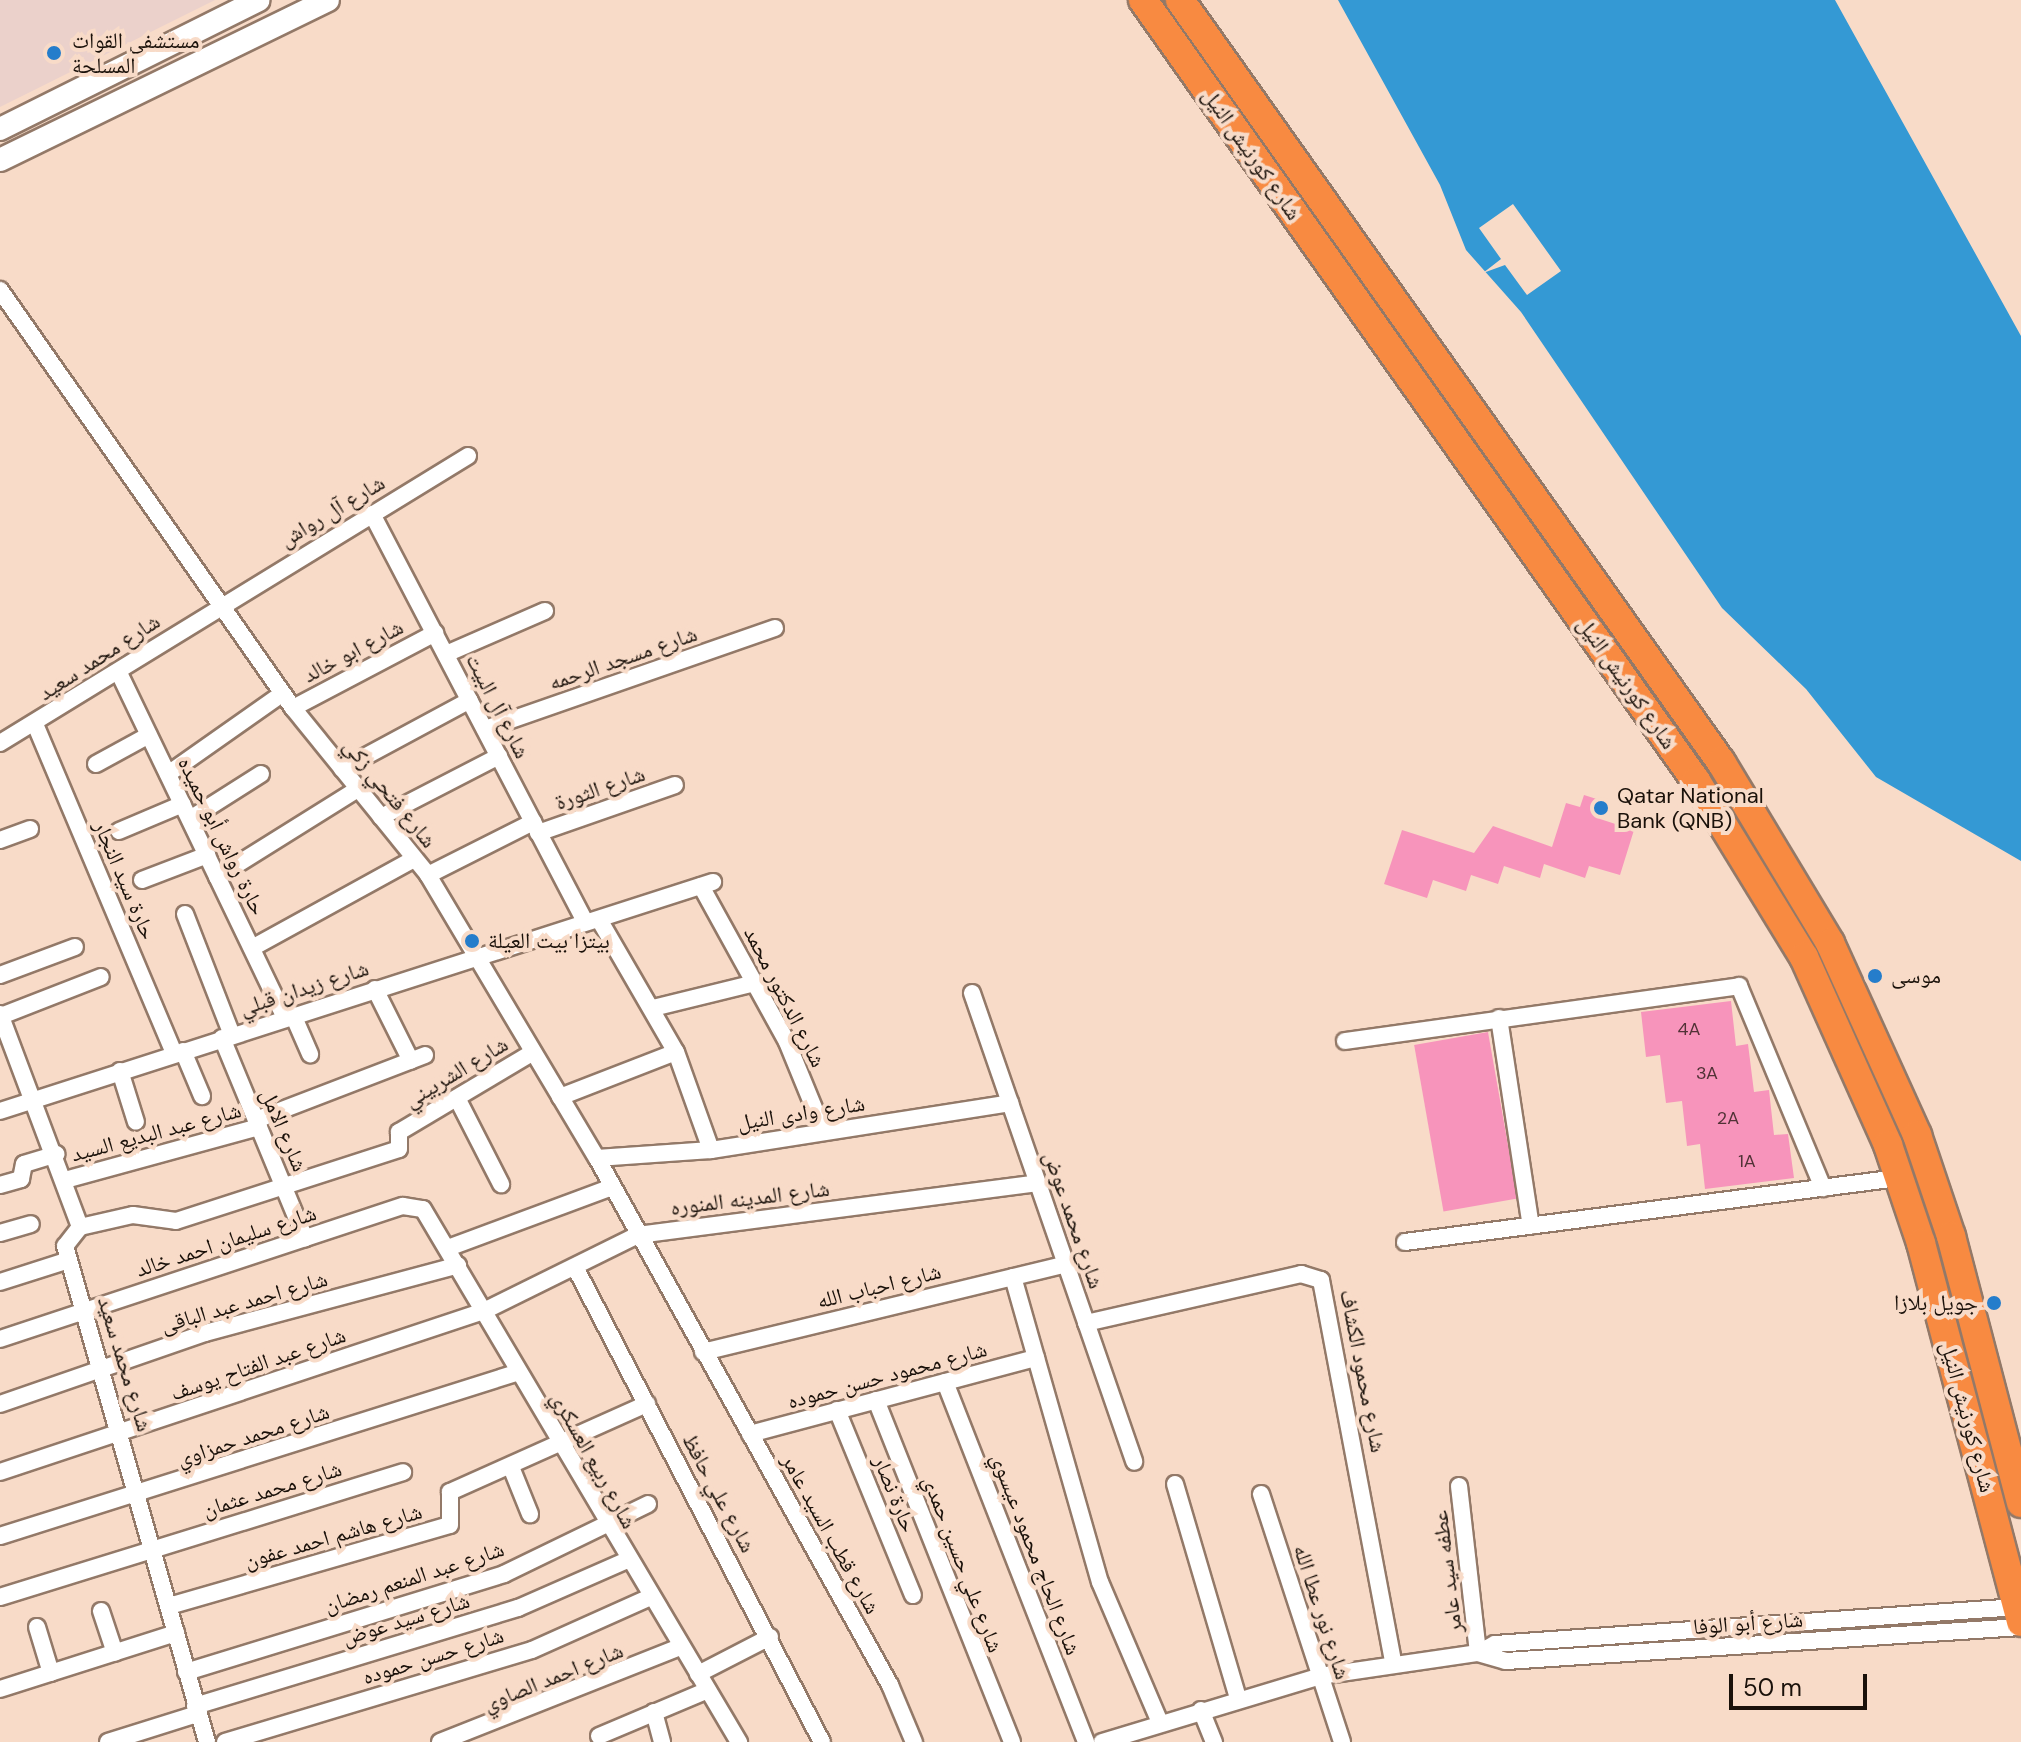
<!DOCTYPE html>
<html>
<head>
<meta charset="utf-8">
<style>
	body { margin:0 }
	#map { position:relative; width:2021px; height:1742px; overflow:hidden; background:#f8dbc8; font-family:"DM Sans","Noto Naskh Arabic",sans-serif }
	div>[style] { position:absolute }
	.medical>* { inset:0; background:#ebd1cb }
	.water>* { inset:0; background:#3499d4 }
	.pier>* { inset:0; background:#f8dbc8 }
	.building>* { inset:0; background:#f794bb; transform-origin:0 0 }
	.roads { filter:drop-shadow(2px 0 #937968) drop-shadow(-2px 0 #937968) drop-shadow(0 2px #937968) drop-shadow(0 -2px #937968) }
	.street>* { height:16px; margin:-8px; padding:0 8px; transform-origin:8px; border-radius:8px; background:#fff }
	.secondary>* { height:22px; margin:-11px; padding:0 11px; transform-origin:11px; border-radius:11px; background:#fff }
	.highway>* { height:28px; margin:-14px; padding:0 14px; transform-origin:14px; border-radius:14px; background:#f88a41 }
	.dots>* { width:22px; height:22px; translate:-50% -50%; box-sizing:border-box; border:4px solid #f8dbc8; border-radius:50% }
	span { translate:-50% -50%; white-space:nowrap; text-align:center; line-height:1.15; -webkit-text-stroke:8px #f8dbc8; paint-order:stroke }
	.number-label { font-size:18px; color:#513236 }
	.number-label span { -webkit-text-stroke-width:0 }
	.poi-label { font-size:22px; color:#1a110a }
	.left { translate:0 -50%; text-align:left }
	.right { translate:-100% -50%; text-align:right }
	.street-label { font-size:22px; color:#1a110a }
	.scale { position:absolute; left:1729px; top:1674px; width:138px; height:36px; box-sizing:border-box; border:4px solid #1a110a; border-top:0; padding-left:10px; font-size:24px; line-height:28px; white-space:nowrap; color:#1a110a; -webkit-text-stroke:6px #f8dbc8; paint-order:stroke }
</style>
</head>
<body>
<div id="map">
	<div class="medical">
		<div style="clip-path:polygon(0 0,215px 0,0 107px)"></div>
	</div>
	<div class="water">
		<div style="clip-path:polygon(1338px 0,1835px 0,2021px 336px,2021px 861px,1876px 777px,1806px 689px,1722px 608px,1521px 312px,1466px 250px,1440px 185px)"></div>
	</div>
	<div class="pier">
		<div style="clip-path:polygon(1513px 204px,1561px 271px,1527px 295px,1505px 265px,1483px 273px,1501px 259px,1479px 228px)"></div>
	</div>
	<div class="building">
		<div style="clip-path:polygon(1584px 795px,1606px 802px,1600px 819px,1634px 830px,1620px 875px,1589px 866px,1585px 878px,1544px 864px,1540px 878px,1504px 866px,1498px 884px,1471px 875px,1466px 891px,1433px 880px,1427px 898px,1384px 884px,1402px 830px,1474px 853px,1493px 826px,1552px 847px,1566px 803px,1580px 807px)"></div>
		<div style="clip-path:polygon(1731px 1001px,1736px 1046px,1748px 1044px,1754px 1092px,1769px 1090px,1774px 1135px,1788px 1134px,1794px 1178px,1705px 1189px,1700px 1144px,1687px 1146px,1682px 1101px,1666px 1103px,1660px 1055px,1646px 1057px,1641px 1012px)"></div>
		<div style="left:1488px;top:1032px;width:169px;height:75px;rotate:80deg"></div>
	</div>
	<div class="roads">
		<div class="street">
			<div style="left:0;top:290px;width:510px;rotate:54.97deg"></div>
			<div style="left:293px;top:708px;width:215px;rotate:51deg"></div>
			<div style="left:428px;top:875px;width:330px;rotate:59.2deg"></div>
			<div style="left:597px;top:1158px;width:603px;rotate:60.93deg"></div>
			<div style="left:890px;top:1685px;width:62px;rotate:67.2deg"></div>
			<div style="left:372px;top:514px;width:457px;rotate:62.4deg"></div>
			<div style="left:446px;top:654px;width:108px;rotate:-23.5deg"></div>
			<div style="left:120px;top:675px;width:381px;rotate:64.3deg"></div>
			<div style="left:293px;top:708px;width:161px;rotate:-27.8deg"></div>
			<div style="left:35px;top:724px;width:357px;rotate:67.1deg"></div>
			<div style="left:485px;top:729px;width:307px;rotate:-19.2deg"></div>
			<div style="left:0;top:743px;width:549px;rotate:-31.52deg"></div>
			<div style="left:96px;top:764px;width:60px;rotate:-28.7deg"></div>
			<div style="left:342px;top:769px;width:145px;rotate:-28.3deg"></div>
			<div style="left:168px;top:774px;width:139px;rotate:-35.1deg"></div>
			<div style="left:381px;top:817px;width:133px;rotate:-27.3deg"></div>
			<div style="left:190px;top:819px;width:84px;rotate:-32.4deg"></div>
			<div style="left:119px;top:831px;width:69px;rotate:-22.9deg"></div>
			<div style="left:538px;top:833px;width:145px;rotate:-19.3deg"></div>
			<div style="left:0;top:840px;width:32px;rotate:-20deg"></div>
			<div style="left:428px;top:875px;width:118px;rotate:-26.8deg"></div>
			<div style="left:217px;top:877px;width:166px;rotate:-32deg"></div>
			<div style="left:142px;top:880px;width:70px;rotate:-21deg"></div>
			<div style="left:701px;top:886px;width:178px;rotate:61.1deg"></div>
			<div style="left:787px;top:1042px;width:97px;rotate:67.7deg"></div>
			<div style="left:185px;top:914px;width:130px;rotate:68.8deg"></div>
			<div style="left:600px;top:921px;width:151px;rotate:59.9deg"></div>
			<div style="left:676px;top:1052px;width:104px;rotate:70.3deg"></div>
			<div style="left:252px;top:948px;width:185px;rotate:-28.8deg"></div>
			<div style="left:0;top:975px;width:80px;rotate:-20.5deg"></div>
			<div style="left:375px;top:989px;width:80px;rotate:63.4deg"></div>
			<div style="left:972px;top:993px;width:496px;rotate:70.9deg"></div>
			<div style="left:653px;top:1008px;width:105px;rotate:-13.8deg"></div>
			<div style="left:0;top:1014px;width:228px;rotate:69.4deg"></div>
			<div style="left:80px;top:1227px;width:24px;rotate:128deg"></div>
			<div style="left:65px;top:1246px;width:516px;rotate:74.02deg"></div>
			<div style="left:293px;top:1015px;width:43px;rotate:66.4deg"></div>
			<div style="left:1px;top:1016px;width:107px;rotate:-21.3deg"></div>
			<div style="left:1499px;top:1018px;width:210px;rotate:81.3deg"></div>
			<div style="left:222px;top:1038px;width:217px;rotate:67.5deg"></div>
			<div style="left:1345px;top:1041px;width:398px;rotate:-7.9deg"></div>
			<div style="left:1739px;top:986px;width:219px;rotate:67.4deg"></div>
			<div style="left:183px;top:1051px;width:49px;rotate:67.1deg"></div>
			<div style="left:120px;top:1071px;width:53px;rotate:72.6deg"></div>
			<div style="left:560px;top:1097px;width:124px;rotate:-21.2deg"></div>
			<div style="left:457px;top:1098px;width:97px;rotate:62.9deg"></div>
			<div style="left:0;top:1111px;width:749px;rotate:-17.81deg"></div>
			<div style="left:256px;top:1120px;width:181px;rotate:-21deg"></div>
			<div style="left:597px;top:1158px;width:114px;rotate:-4deg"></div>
			<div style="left:711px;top:1150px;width:303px;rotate:-8.9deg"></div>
			<div style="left:65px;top:1180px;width:201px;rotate:-15.3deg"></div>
			<div style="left:0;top:1185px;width:22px;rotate:-16deg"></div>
			<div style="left:21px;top:1179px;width:15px;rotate:-79deg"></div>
			<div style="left:24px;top:1164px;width:34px;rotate:-17deg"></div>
			<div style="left:80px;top:1227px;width:54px;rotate:-12.8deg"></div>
			<div style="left:133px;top:1215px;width:43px;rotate:7.9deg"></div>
			<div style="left:176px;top:1221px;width:234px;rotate:-17.9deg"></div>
			<div style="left:399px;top:1149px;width:17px;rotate:-90deg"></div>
			<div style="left:399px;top:1132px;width:156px;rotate:-30.8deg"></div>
			<div style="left:0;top:1233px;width:32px;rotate:-16deg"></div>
			<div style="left:1405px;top:1242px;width:498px;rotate:-7.4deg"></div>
			<div style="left:448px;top:1248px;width:175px;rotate:-20.4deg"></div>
			<div style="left:575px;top:1267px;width:535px;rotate:62.53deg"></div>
			<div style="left:1013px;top:1277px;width:317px;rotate:74.1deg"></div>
			<div style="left:1100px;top:1582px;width:153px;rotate:66.9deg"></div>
			<div style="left:0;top:1282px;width:72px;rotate:-17.7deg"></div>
			<div style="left:1086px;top:1323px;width:221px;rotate:-12.8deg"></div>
			<div style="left:1301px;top:1274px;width:21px;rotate:17deg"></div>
			<div style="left:1321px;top:1280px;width:389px;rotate:79.3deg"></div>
			<div style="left:0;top:1339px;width:424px;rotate:-18.3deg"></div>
			<div style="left:403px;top:1206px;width:20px;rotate:9deg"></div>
			<div style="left:423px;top:1209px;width:620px;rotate:59.34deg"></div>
			<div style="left:703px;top:1352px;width:374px;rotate:-13.6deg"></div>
			<div style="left:945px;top:1382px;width:387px;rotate:68.6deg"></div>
			<div style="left:876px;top:1400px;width:368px;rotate:68.3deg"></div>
			<div style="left:0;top:1404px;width:217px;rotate:-19.1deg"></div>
			<div style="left:205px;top:1333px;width:262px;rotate:-15deg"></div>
			<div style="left:837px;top:1410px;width:200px;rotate:67.7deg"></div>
			<div style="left:750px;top:1434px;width:296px;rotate:-14.9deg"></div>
			<div style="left:511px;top:1467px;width:51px;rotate:68deg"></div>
			<div style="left:0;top:1472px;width:510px;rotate:-18.4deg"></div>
			<div style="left:484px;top:1311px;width:172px;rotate:-26.3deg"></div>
			<div style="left:638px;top:1235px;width:403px;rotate:-7.4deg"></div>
			<div style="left:1175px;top:1484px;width:223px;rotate:73.6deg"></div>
			<div style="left:1459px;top:1486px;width:168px;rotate:83.5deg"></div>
			<div style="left:1261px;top:1494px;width:261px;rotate:71.9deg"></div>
			<div style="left:0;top:1536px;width:544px;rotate:-17.54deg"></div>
			<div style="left:0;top:1597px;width:422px;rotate:-17.2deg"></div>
			<div style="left:169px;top:1606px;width:292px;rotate:-16.1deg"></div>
			<div style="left:450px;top:1525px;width:33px;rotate:-90deg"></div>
			<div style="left:450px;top:1492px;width:216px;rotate:-24.1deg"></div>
			<div style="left:101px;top:1611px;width:44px;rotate:71.6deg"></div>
			<div style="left:37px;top:1627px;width:48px;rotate:73.1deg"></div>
			<div style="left:1478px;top:1653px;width:29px;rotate:16deg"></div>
			<div style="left:1506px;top:1661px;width:516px;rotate:-3.78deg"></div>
			<div style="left:186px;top:1672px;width:333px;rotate:-17.1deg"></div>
			<div style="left:504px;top:1574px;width:160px;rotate:-25.9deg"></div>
			<div style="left:698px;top:1674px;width:81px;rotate:-27.2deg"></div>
			<div style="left:0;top:1689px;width:185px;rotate:-17.7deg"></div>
			<div style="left:195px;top:1706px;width:338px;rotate:-16.9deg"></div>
			<div style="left:518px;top:1608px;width:117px;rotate:-23.7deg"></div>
			<div style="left:1201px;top:1710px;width:35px;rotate:68deg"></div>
			<div style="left:654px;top:1712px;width:31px;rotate:75deg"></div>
			<div style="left:599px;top:1736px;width:118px;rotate:-22.9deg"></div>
			<div style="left:108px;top:1742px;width:93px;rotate:-17.5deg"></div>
			<div style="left:225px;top:1742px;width:320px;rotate:-16.7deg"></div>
			<div style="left:532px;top:1650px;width:127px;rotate:-24.1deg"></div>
			<div style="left:440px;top:1742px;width:258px;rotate:-21.6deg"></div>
			<div style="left:1102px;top:1742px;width:228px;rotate:-16.8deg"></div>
			<div style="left:1320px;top:1676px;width:160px;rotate:-8.3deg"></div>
			<div style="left:1478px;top:1653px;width:19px;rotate:-28deg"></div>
			<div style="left:1495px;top:1644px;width:523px;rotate:-4.05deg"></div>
		</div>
		<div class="secondary">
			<div style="left:0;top:129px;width:289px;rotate:-26.5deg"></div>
			<div style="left:0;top:160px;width:365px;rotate:-26deg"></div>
		</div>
		<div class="highway">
			<div style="left:1143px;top:0;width:957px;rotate:54.7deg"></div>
			<div style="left:1696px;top:781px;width:206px;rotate:58.5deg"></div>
			<div style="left:1804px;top:957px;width:206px;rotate:65.9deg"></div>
			<div style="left:1888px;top:1145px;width:103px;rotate:71.4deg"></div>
			<div style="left:1921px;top:1243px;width:392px;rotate:75.2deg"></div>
			<div style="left:1180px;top:0;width:935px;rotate:54.63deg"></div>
			<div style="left:1721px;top:762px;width:211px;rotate:58.9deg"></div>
			<div style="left:1830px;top:943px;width:211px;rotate:65.6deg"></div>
			<div style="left:1917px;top:1135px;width:107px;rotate:71.4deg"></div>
			<div style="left:1951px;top:1236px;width:276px;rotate:75.3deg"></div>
		</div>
	</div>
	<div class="dots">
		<div style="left:54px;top:53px;background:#257dcb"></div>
		<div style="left:1601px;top:808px;background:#257dcb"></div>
		<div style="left:472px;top:941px;background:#257dcb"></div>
		<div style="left:1875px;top:976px;background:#257dcb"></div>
		<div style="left:1994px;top:1303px;background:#257dcb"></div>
	</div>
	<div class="number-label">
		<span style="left:1689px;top:1029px">4A</span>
		<span style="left:1707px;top:1073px">3A</span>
		<span style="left:1728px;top:1118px">2A</span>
		<span style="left:1747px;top:1161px">1A</span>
	</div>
	<div class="poi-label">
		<span class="left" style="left:72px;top:53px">مستشفى القوات<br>المسلحة</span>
		<span class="left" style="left:1617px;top:808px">Qatar National<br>Bank (QNB)</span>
		<span class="left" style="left:488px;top:941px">بيتزا بيت العيلة</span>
		<span class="left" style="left:1891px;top:976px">موسى</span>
		<span class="right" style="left:1978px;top:1303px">جويل بلازا</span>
	</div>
	<div class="street-label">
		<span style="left:1252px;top:154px;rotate:55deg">شارع كورنيش النيل</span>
		<span style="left:332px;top:511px;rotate:-31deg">شارع آل رواش</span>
		<span style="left:353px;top:651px;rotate:-28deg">شارع ابو خالد</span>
		<span style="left:99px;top:657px;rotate:-33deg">شارع محمد سعيد</span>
		<span style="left:623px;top:658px;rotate:-19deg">شارع مسجد الرحمه</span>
		<span style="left:1627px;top:683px;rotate:55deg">شارع كورنيش النيل</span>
		<span style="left:498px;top:706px;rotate:63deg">شارع آل البيت</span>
		<span style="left:600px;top:788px;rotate:-19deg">شارع الثورة</span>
		<span style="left:390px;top:793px;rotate:51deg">شارع فتحي زكي</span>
		<span style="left:222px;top:836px;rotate:64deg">حارة رواش أبو حميده</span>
		<span style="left:125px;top:880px;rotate:67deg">حارة سيد النجار</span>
		<span style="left:304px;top:988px;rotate:-18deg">شارع زيدان قبلي</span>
		<span style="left:785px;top:997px;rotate:63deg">شارع الدكتور محمد</span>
		<span style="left:456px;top:1072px;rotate:-31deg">شارع الشربيني</span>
		<span style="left:801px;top:1113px;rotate:-9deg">شارع وادى النيل</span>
		<span style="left:284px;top:1130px;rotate:67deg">شارع الامل</span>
		<span style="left:156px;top:1132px;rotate:-15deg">شارع عبد البديع السيد</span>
		<span style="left:750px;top:1198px;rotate:-7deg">شارع المدينه المنوره</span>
		<span style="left:1074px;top:1220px;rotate:71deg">شارع محمد عوض</span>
		<span style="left:226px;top:1241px;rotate:-18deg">شارع سليمان احمد خالد</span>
		<span style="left:879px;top:1286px;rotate:-14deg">شارع احباب الله</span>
		<span style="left:244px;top:1302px;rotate:-16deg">شارع احمد عبد الباقى</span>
		<span style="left:125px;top:1364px;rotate:73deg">شارع محمد سعيد</span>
		<span style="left:258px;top:1364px;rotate:-19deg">شارع عبد الفتاح يوسف</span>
		<span style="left:1363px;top:1371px;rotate:79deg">شارع محمود الكشاف</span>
		<span style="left:887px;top:1375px;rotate:-15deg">شارع محمود حسن حموده</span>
		<span style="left:1968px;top:1417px;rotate:75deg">شارع كورنيش النيل</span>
		<span style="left:253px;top:1435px;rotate:-18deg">شارع محمد حمزاوي</span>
		<span style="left:594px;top:1460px;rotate:61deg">شارع ربيع العسكري</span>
		<span style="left:272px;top:1489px;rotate:-17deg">شارع محمد عثمان</span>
		<span style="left:719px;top:1493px;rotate:62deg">شارع علي حافظ</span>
		<span style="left:895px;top:1494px;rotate:68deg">حارة نصار</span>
		<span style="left:831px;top:1534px;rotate:61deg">شارع قطب السيد عامر</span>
		<span style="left:333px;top:1536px;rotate:-16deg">شارع هاشم احمد عفون</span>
		<span style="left:1036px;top:1554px;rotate:69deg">شارع الحاج محمود عيسوي</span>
		<span style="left:963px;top:1564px;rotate:69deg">شارع علي حسين حمدي</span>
		<span style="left:1447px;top:1572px;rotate:-97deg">عطفه سيد عامر</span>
		<span style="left:414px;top:1577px;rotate:-18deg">شارع عبد المنعم رمضان</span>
		<span style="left:1322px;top:1612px;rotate:72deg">شارع نور عطا الله</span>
		<span style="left:406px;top:1619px;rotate:-17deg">شارع سيد عوض</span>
		<span style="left:1748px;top:1623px;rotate:-4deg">شارع أبو الوفا</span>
		<span style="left:433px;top:1656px;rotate:-17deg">شارع حسن حموده</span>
		<span style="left:553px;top:1677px;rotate:-22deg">شارع احمد الصاوي</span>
	</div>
	<div class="scale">50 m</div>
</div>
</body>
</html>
